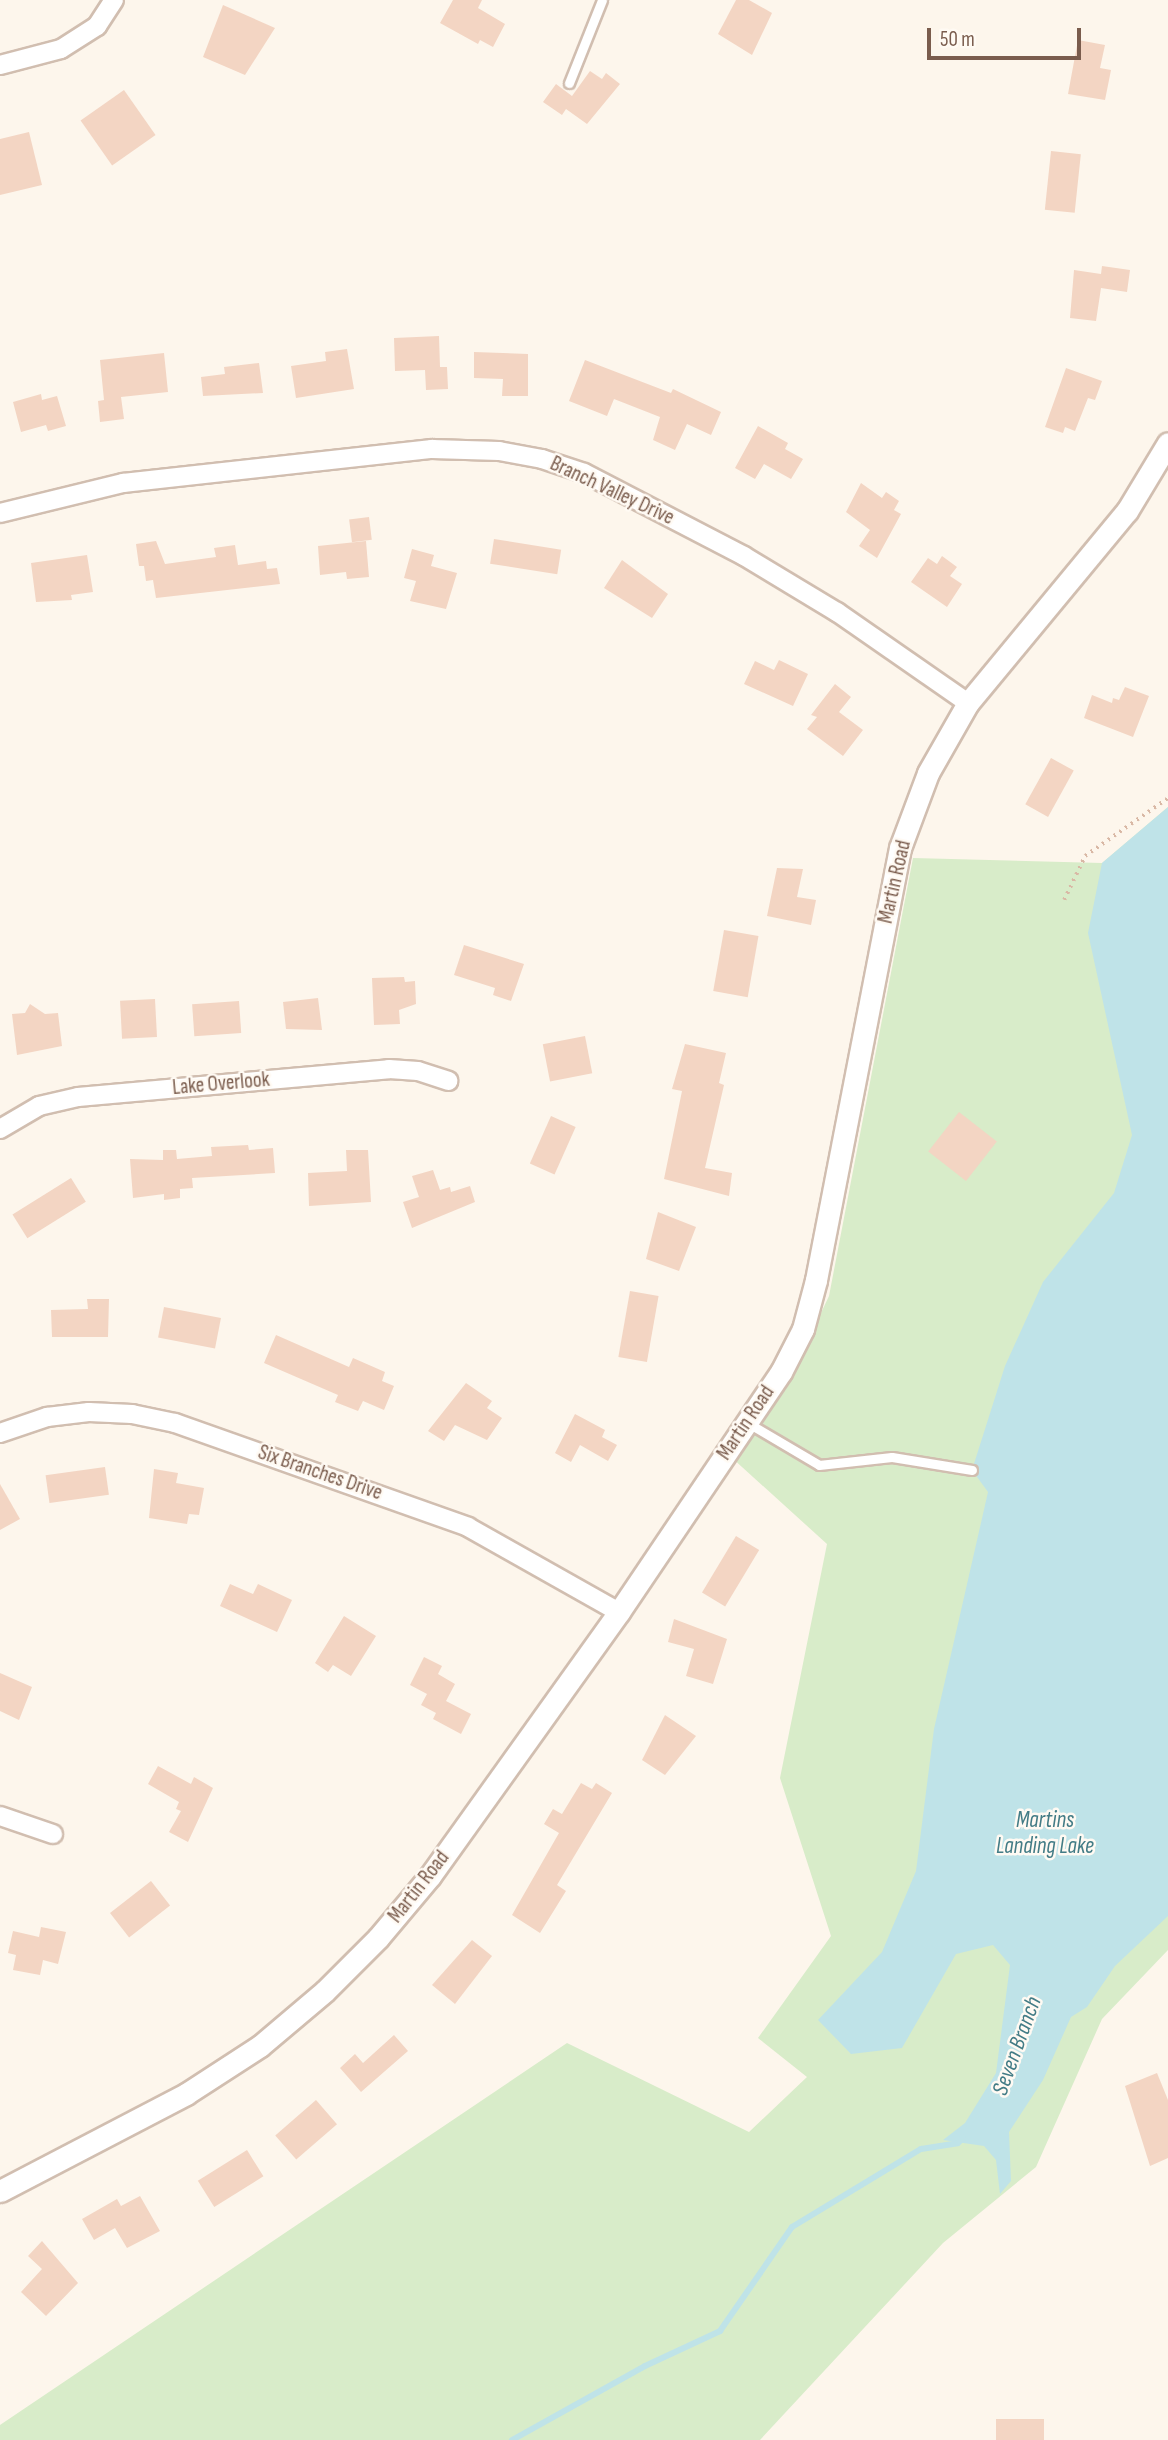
<!DOCTYPE html>
<html>
<head>
<meta charset="utf-8">
<style>
	body { margin:0 }
	#map { position:relative; width:1168px; height:2440px; overflow:hidden; background:#fdf6ec; font-family:"Sofia Sans Condensed",sans-serif }
	div>[style] { position:absolute }
	.green>* { inset:0; background:#d8ecc9 }
	.water>* { inset:0; background:#bfe3e8 }
	.stream>* { height:6px; margin:-3px; padding:0 3px; transform-origin:3px; border-radius:3px; background:#bfe3e8 }
	.building>* { inset:0; background:#f3d5c3; transform-origin:0 0 }
	.path>* { height:3.5px; margin-top:-1.75px; transform-origin:0; background:repeating-linear-gradient(90deg,#d9b8a5 0 2px,transparent 0 7px) }
	.roads { filter:drop-shadow(2px 0 #d1beb0) drop-shadow(-2px 0 #d1beb0) drop-shadow(0 2px #d1beb0) drop-shadow(0 -2px #d1beb0) }
	.service>* { height:9px; margin:-4.5px; padding:0 4.5px; transform-origin:4.5px; border-radius:4.5px; background:#fff }
	.minor>* { height:18px; margin:-9px; padding:0 9px; transform-origin:9px; border-radius:9px; background:#fff }
	.tertiary>* { height:21px; margin:-10.5px; padding:0 10.5px; transform-origin:10.5px; border-radius:10.5px; background:#fff }
	span { translate:-50% -50%; white-space:nowrap; text-align:center; line-height:1.15; -webkit-text-stroke:5px #fffaf3; paint-order:stroke }
	.street-label { font-size:21px; color:#7a5c4d }
	.water-label { font-size:23px; color:#437c86; font-style:italic }
	.scale { position:absolute; left:927px; top:28px; width:154px; height:32px; box-sizing:border-box; border:4px solid #7a5c4d; border-top:0; padding-left:9px; font-size:21px; line-height:24px; white-space:nowrap; color:#7a5c4d; -webkit-text-stroke:5px #fffaf3; paint-order:stroke }
</style>
</head>
<body>
<div id="map">
	<div class="green">
		<div style="clip-path:polygon(1168px 807px,1168px 1950px,1102px 2019px,1036px 2167px,943px 2243px,760px 2440px,0 2440px,0 2425px,567px 2043px,749px 2132px,807px 2077px,758px 2038px,831px 1936px,780px 1778px,827px 1544px,731px 1457px,783px 1393px,829px 1296px,913px 858px,1102px 863px)"></div>
	</div>
	<div class="water">
		<div style="clip-path:polygon(1168px 807px,1168px 1916px,1115px 1966px,1087px 2007px,1071px 2017px,1043px 2080px,1009px 2132px,1011px 2181px,1000px 2194px,996px 2160px,984px 2146px,943px 2140px,965px 2123px,996px 2073px,1010px 1965px,993px 1945px,956px 1954px,902px 2048px,851px 2054px,818px 2020px,882px 1952px,916px 1871px,934px 1729px,988px 1492px,972px 1470px,1005px 1366px,1043px 1282px,1114px 1193px,1132px 1135px,1088px 933px,1102px 863px)"></div>
	</div>
	<div class="stream">
		<div style="left:512px;top:2440px;width:152px;rotate:-29.1deg"></div>
		<div style="left:645px;top:2366px;width:83px;rotate:-25deg"></div>
		<div style="left:720px;top:2331px;width:126px;rotate:-55.3deg"></div>
		<div style="left:792px;top:2227px;width:151px;rotate:-31.2deg"></div>
		<div style="left:921px;top:2149px;width:37px;rotate:-9deg"></div>
		<div style="left:958px;top:2143px;width:7px;rotate:-45deg"></div>
	</div>
	<div class="building">
		<div style="clip-path:polygon(453px 0,482px 0,478px 8px,505px 24px,493px 47px,480px 40px,478px 44px,440px 23px)"></div>
		<div style="clip-path:polygon(736px 0,749px 0,772px 13px,752px 55px,718px 34px)"></div>
		<div style="clip-path:polygon(223px 5px,275px 28px,245px 75px,203px 57px)"></div>
		<div style="clip-path:polygon(1078px 40px,1105px 45px,1100px 68px,1111px 70px,1105px 100px,1068px 94px)"></div>
		<div style="clip-path:polygon(590px 71px,602px 79px,606px 73px,620px 84px,587px 124px,566px 109px,562px 115px,543px 102px,556px 84px,572px 96px)"></div>
		<div style="left:124px;top:90px;width:55px;height:53px;rotate:55deg"></div>
		<div style="clip-path:polygon(29px 132px,42px 185px,0 195px,0 139px)"></div>
		<div style="left:1051px;top:151px;width:30px;height:59px;rotate:6deg"></div>
		<div style="clip-path:polygon(1102px 266px,1130px 270px,1127px 292px,1101px 288px,1096px 321px,1070px 318px,1074px 270px,1101px 274px)"></div>
		<div style="clip-path:polygon(439px 336px,440px 367px,447px 367px,448px 389px,426px 390px,425px 370px,395px 371px,394px 338px)"></div>
		<div style="clip-path:polygon(347px 349px,354px 389px,296px 398px,291px 366px,326px 361px,325px 352px)"></div>
		<div style="clip-path:polygon(474px 352px,528px 354px,528px 396px,502px 396px,503px 379px,474px 378px)"></div>
		<div style="clip-path:polygon(164px 353px,168px 392px,121px 397px,124px 419px,100px 422px,98px 401px,104px 400px,100px 360px)"></div>
		<div style="clip-path:polygon(585px 360px,671px 393px,673px 389px,721px 412px,711px 435px,687px 424px,675px 450px,653px 440px,660px 417px,614px 399px,607px 416px,569px 401px)"></div>
		<div style="clip-path:polygon(259px 363px,263px 393px,203px 396px,201px 377px,225px 374px,224px 367px)"></div>
		<div style="clip-path:polygon(1066px 368px,1102px 381px,1095px 400px,1088px 398px,1075px 431px,1065px 427px,1063px 433px,1045px 427px)"></div>
		<div style="clip-path:polygon(41px 394px,42px 400px,57px 396px,66px 426px,48px 431px,46px 425px,21px 432px,13px 402px)"></div>
		<div style="clip-path:polygon(758px 426px,788px 443px,785px 449px,803px 459px,791px 479px,764px 464px,755px 479px,735px 468px)"></div>
		<div style="clip-path:polygon(861px 483px,882px 498px,886px 492px,899px 501px,894px 510px,901px 514px,877px 558px,859px 546px,870px 530px,846px 512px)"></div>
		<div style="left:369px;top:517px;width:23px;height:20px;rotate:83deg"></div>
		<div style="left:494px;top:539px;width:68px;height:25px;rotate:9deg"></div>
		<div style="clip-path:polygon(156px 541px,165px 564px,216px 557px,214px 548px,235px 545px,238px 565px,266px 561px,267px 569px,277px 568px,280px 584px,156px 598px,153px 580px,146px 581px,144px 566px,139px 566px,136px 544px)"></div>
		<div style="clip-path:polygon(366px 541px,369px 577px,347px 579px,346px 572px,320px 575px,318px 546px)"></div>
		<div style="clip-path:polygon(412px 549px,434px 555px,431px 566px,457px 573px,446px 609px,410px 601px,416px 581px,404px 578px)"></div>
		<div style="clip-path:polygon(87px 555px,93px 592px,71px 595px,72px 600px,36px 602px,31px 563px)"></div>
		<div style="clip-path:polygon(942px 556px,957px 567px,950px 576px,962px 584px,947px 607px,911px 582px,928px 558px,937px 564px)"></div>
		<div style="clip-path:polygon(622px 560px,668px 594px,652px 618px,604px 588px)"></div>
		<div style="clip-path:polygon(779px 660px,808px 674px,793px 706px,744px 684px,755px 661px,774px 670px)"></div>
		<div style="clip-path:polygon(835px 684px,851px 697px,839px 712px,863px 730px,843px 756px,807px 729px,817px 717px,811px 715px)"></div>
		<div style="clip-path:polygon(1125px 687px,1149px 696px,1133px 737px,1084px 718px,1092px 695px,1112px 703px,1113px 698px,1119px 700px)"></div>
		<div style="left:1051px;top:758px;width:26px;height:53px;rotate:29deg"></div>
		<div style="clip-path:polygon(777px 868px,803px 869px,797px 897px,816px 900px,811px 925px,767px 916px)"></div>
		<div style="left:724px;top:930px;width:35px;height:62px;rotate:10deg"></div>
		<div style="clip-path:polygon(464px 945px,524px 964px,511px 1001px,493px 995px,495px 988px,454px 975px)"></div>
		<div style="clip-path:polygon(404px 977px,405px 982px,415px 981px,416px 1004px,399px 1010px,400px 1024px,374px 1025px,372px 978px)"></div>
		<div style="clip-path:polygon(318px 998px,322px 1030px,286px 1029px,283px 1002px)"></div>
		<div style="left:155px;top:999px;width:38px;height:35px;rotate:87deg"></div>
		<div style="left:239px;top:1001px;width:32px;height:47px;rotate:86deg"></div>
		<div style="clip-path:polygon(30px 1004px,45px 1014px,58px 1013px,62px 1046px,17px 1055px,12px 1014px,25px 1013px)"></div>
		<div style="left:585px;top:1036px;width:38px;height:43px;rotate:79deg"></div>
		<div style="clip-path:polygon(685px 1044px,726px 1053px,719px 1083px,724px 1085px,705px 1168px,732px 1173px,729px 1196px,664px 1179px,682px 1091px,672px 1089px)"></div>
		<div style="left:959px;top:1112px;width:48px;height:50px;rotate:38deg"></div>
		<div style="left:551px;top:1116px;width:27px;height:52px;rotate:24deg"></div>
		<div style="clip-path:polygon(248px 1145px,249px 1150px,273px 1148px,275px 1173px,192px 1178px,193px 1188px,180px 1189px,180px 1198px,164px 1200px,164px 1194px,133px 1198px,130px 1159px,163px 1160px,163px 1150px,176px 1150px,177px 1159px,212px 1156px,211px 1147px)"></div>
		<div style="clip-path:polygon(346px 1150px,368px 1150px,371px 1202px,309px 1206px,308px 1173px,347px 1171px)"></div>
		<div style="clip-path:polygon(433px 1170px,440px 1190px,450px 1187px,451px 1192px,470px 1186px,475px 1202px,412px 1228px,403px 1202px,419px 1197px,412px 1176px)"></div>
		<div style="left:71px;top:1178px;width:28px;height:69px;rotate:58deg"></div>
		<div style="clip-path:polygon(658px 1212px,696px 1227px,679px 1271px,646px 1259px)"></div>
		<div style="left:630px;top:1291px;width:29px;height:67px;rotate:10deg"></div>
		<div style="clip-path:polygon(87px 1299px,109px 1299px,108px 1337px,52px 1337px,51px 1310px,88px 1309px)"></div>
		<div style="left:164px;top:1307px;width:58px;height:31px;rotate:11deg"></div>
		<div style="clip-path:polygon(276px 1335px,349px 1367px,353px 1358px,385px 1372px,382px 1381px,394px 1386px,384px 1410px,363px 1401px,358px 1411px,335px 1402px,338px 1395px,264px 1363px)"></div>
		<div style="clip-path:polygon(466px 1383px,492px 1401px,487px 1408px,502px 1418px,487px 1440px,455px 1425px,444px 1441px,428px 1431px)"></div>
		<div style="clip-path:polygon(575px 1414px,605px 1430px,602px 1437px,617px 1445px,608px 1461px,580px 1445px,571px 1462px,555px 1453px)"></div>
		<div style="left:105px;top:1467px;width:28px;height:60px;rotate:82deg"></div>
		<div style="clip-path:polygon(154px 1469px,178px 1473px,176px 1483px,204px 1488px,199px 1515px,189px 1514px,187px 1524px,149px 1518px)"></div>
		<div style="clip-path:polygon(0 1484px,20px 1519px,0 1530px)"></div>
		<div style="left:736px;top:1536px;width:27px;height:66px;rotate:31deg"></div>
		<div style="clip-path:polygon(230px 1584px,253px 1594px,258px 1584px,292px 1600px,277px 1632px,220px 1606px)"></div>
		<div style="clip-path:polygon(344px 1616px,376px 1636px,351px 1676px,333px 1665px,328px 1672px,315px 1663px)"></div>
		<div style="clip-path:polygon(674px 1619px,727px 1639px,713px 1684px,686px 1676px,694px 1649px,668px 1642px)"></div>
		<div style="clip-path:polygon(424px 1657px,442px 1666px,438px 1674px,455px 1684px,446px 1701px,471px 1714px,461px 1734px,433px 1719px,436px 1713px,421px 1705px,427px 1694px,410px 1685px)"></div>
		<div style="clip-path:polygon(0 1673px,32px 1687px,19px 1720px,0 1711px)"></div>
		<div style="clip-path:polygon(665px 1715px,696px 1736px,665px 1775px,642px 1760px)"></div>
		<div style="clip-path:polygon(158px 1766px,191px 1784px,194px 1777px,213px 1788px,188px 1842px,169px 1832px,181px 1811px,176px 1809px,179px 1802px,148px 1784px)"></div>
		<div style="clip-path:polygon(581px 1783px,592px 1789px,596px 1783px,612px 1793px,557px 1885px,566px 1891px,540px 1933px,512px 1915px,559px 1833px,544px 1824px,553px 1809px,562px 1814px)"></div>
		<div style="left:151px;top:1881px;width:31px;height:52px;rotate:52deg"></div>
		<div style="clip-path:polygon(41px 1927px,66px 1932px,58px 1964px,43px 1960px,40px 1975px,13px 1970px,16px 1955px,8px 1953px,13px 1931px,39px 1937px)"></div>
		<div style="clip-path:polygon(472px 1940px,492px 1956px,455px 2004px,432px 1985px)"></div>
		<div style="clip-path:polygon(394px 2035px,408px 2051px,361px 2092px,340px 2068px,355px 2054px,363px 2063px)"></div>
		<div style="clip-path:polygon(1157px 2073px,1168px 2100px,1168px 2158px,1150px 2166px,1125px 2086px)"></div>
		<div style="left:316px;top:2100px;width:32px;height:54px;rotate:49deg"></div>
		<div style="left:247px;top:2150px;width:31px;height:58px;rotate:58deg"></div>
		<div style="clip-path:polygon(140px 2196px,160px 2231px,127px 2248px,115px 2228px,94px 2240px,82px 2219px,117px 2199px,121px 2206px)"></div>
		<div style="clip-path:polygon(42px 2241px,78px 2283px,46px 2316px,21px 2292px,42px 2269px,28px 2256px)"></div>
		<div style="left:996px;top:2419px;width:48px;height:21px"></div>
	</div>
	<div class="path">
		<div style="left:1064px;top:900px;width:49px;rotate:-64.5deg"></div>
		<div style="left:1085px;top:856px;width:101px;rotate:-34.9deg"></div>
	</div>
	<div class="roads">
		<div class="service">
			<div style="left:569px;top:83px;width:89px;rotate:-68.3deg"></div>
			<div style="left:748px;top:1423px;width:82px;rotate:30.6deg"></div>
			<div style="left:819px;top:1465px;width:73px;rotate:-6.3deg"></div>
			<div style="left:892px;top:1457px;width:81px;rotate:9.2deg"></div>
		</div>
		<div class="minor">
			<div style="left:0;top:65px;width:63px;rotate:-14.7deg"></div>
			<div style="left:61px;top:49px;width:43px;rotate:-32.6deg"></div>
			<div style="left:97px;top:26px;width:31px;rotate:-57deg"></div>
			<div style="left:0;top:513px;width:127px;rotate:-13.7deg"></div>
			<div style="left:123px;top:483px;width:311px;rotate:-6.3deg"></div>
			<div style="left:432px;top:449px;width:67px;rotate:1.7deg"></div>
			<div style="left:499px;top:451px;width:44px;rotate:10.5deg"></div>
			<div style="left:542px;top:459px;width:44px;rotate:18.4deg"></div>
			<div style="left:584px;top:473px;width:180px;rotate:27.4deg"></div>
			<div style="left:744px;top:556px;width:109px;rotate:31.1deg"></div>
			<div style="left:837px;top:612px;width:160px;rotate:34.8deg"></div>
			<div style="left:0;top:1129px;width:45px;rotate:-30.5deg"></div>
			<div style="left:39px;top:1106px;width:40px;rotate:-13deg"></div>
			<div style="left:78px;top:1097px;width:312px;rotate:-5.1deg"></div>
			<div style="left:389px;top:1069px;width:29px;rotate:4deg"></div>
			<div style="left:418px;top:1071px;width:32px;rotate:18deg"></div>
			<div style="left:0;top:1433px;width:50px;rotate:-18.8deg"></div>
			<div style="left:47px;top:1417px;width:42px;rotate:-6.8deg"></div>
			<div style="left:89px;top:1412px;width:43px;rotate:2.7deg"></div>
			<div style="left:132px;top:1414px;width:44px;rotate:11.8deg"></div>
			<div style="left:175px;top:1423px;width:311px;rotate:19.5deg"></div>
			<div style="left:468px;top:1527px;width:173px;rotate:29.4deg"></div>
			<div style="left:0;top:1816px;width:56px;rotate:18.8deg"></div>
		</div>
		<div class="tertiary">
			<div style="left:0;top:2191px;width:210px;rotate:-27.5deg"></div>
			<div style="left:186px;top:2094px;width:88px;rotate:-33deg"></div>
			<div style="left:260px;top:2046px;width:85px;rotate:-40.2deg"></div>
			<div style="left:325px;top:1991px;width:75px;rotate:-45deg"></div>
			<div style="left:378px;top:1938px;width:81px;rotate:-50deg"></div>
			<div style="left:430px;top:1876px;width:325px;rotate:-54.4deg"></div>
			<div style="left:619px;top:1612px;width:290px;rotate:-56deg"></div>
			<div style="left:781px;top:1372px;width:48px;rotate:-62.9deg"></div>
			<div style="left:803px;top:1329px;width:51px;rotate:-75.1deg"></div>
			<div style="left:816px;top:1280px;width:440px;rotate:-79deg"></div>
			<div style="left:900px;top:848px;width:80px;rotate:-69.5deg"></div>
			<div style="left:928px;top:773px;width:81px;rotate:-60.3deg"></div>
			<div style="left:968px;top:703px;width:249px;rotate:-50.4deg"></div>
			<div style="left:1127px;top:511px;width:79px;rotate:-58.9deg"></div>
		</div>
	</div>
	<div class="street-label">
		<span style="left:612px;top:491px;rotate:25deg">Branch Valley Drive</span>
		<span style="left:895px;top:882px;rotate:-77deg">Martin Road</span>
		<span style="left:221px;top:1084px;rotate:-5deg">Lake Overlook</span>
		<span style="left:746px;top:1423px;rotate:-56deg">Martin Road</span>
		<span style="left:320px;top:1473px;rotate:19deg">Six Branches Drive</span>
		<span style="left:419px;top:1887px;rotate:-52deg">Martin Road</span>
	</div>
	<div class="water-label">
		<span style="left:1045px;top:1833px">Martins<br>Landing Lake</span>
		<span style="left:1017px;top:2046px;rotate:-70deg">Seven Branch</span>
	</div>
	<div class="scale">50 m</div>
</div>
</body>
</html>
